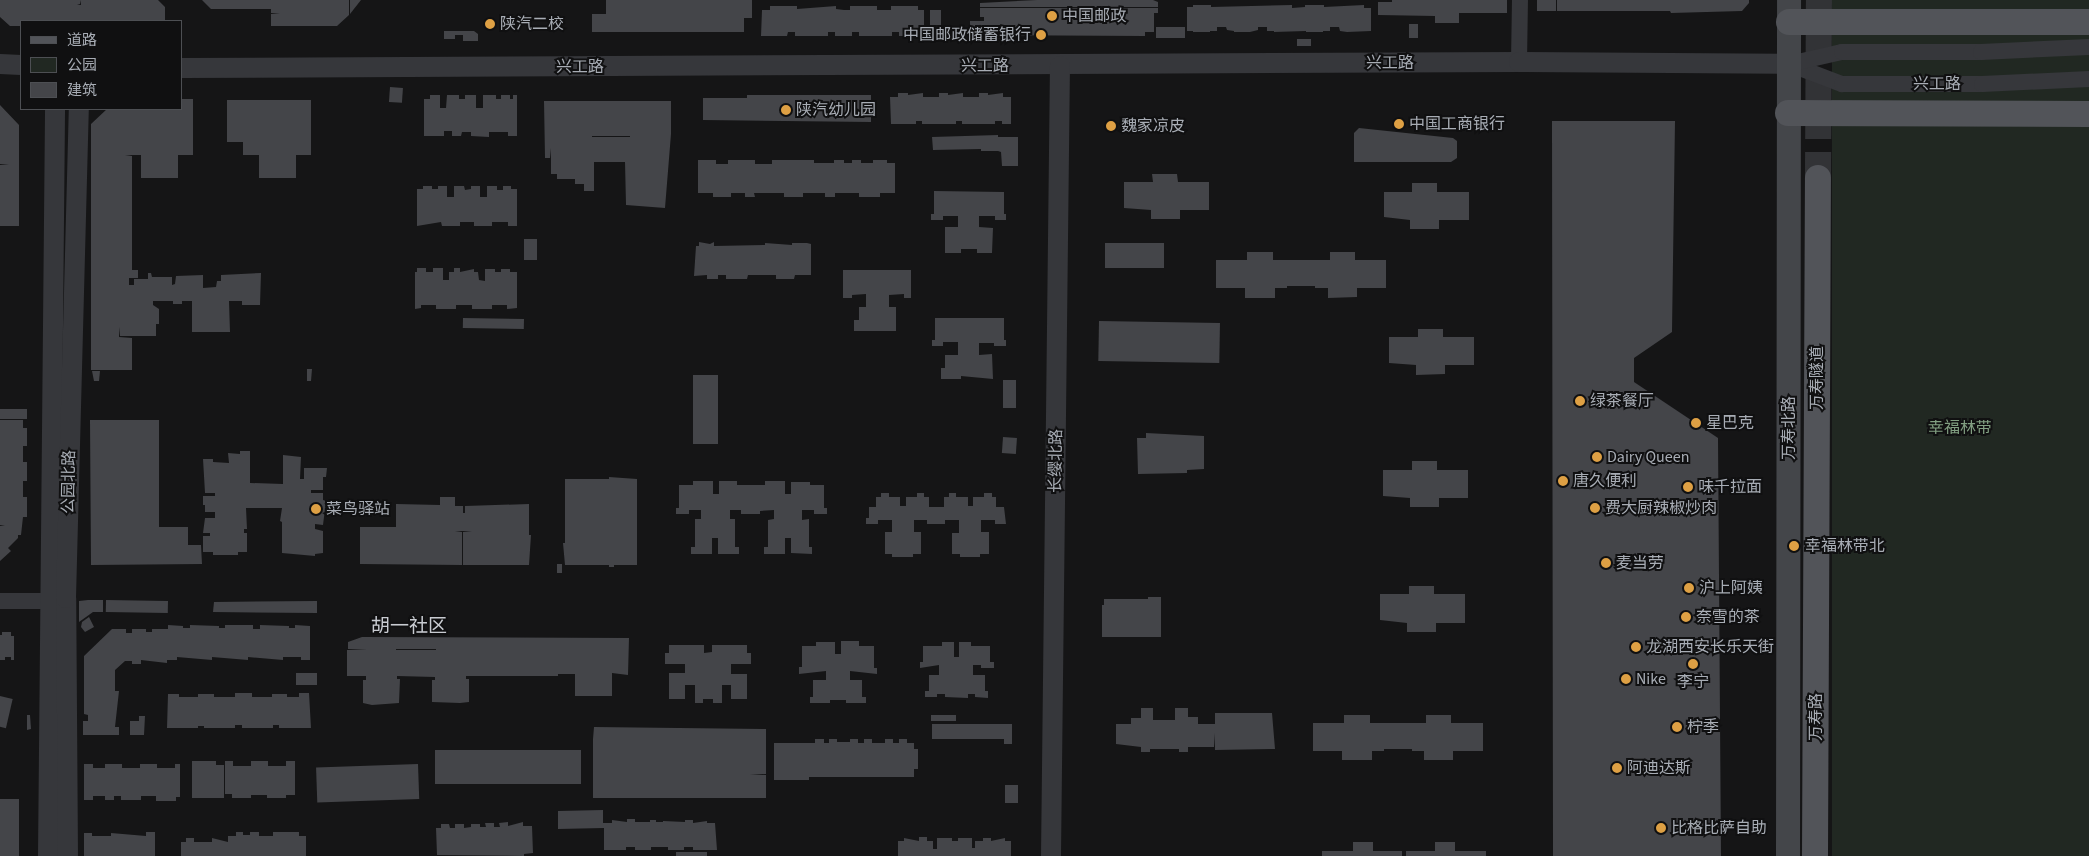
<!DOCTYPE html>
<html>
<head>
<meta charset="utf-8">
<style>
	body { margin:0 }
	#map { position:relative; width:2089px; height:856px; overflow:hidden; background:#151516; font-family:"Source Sans 3","Noto Sans SC",sans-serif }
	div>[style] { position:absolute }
	.green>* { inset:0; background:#212822; transform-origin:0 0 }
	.building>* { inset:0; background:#444549; transform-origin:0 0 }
	.primary-tunnel>* { height:26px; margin-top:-13px; transform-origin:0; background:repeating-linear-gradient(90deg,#323336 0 26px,transparent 0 39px) }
	.minor>* { height:16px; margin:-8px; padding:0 8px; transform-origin:8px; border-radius:8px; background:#36373b }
	.tertiary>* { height:20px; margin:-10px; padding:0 10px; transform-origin:10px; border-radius:10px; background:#36373b }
	.secondary>* { height:24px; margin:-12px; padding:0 12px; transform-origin:12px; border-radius:12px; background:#44464a }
	.primary>* { height:26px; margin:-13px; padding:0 13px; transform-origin:13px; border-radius:13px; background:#525459 }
	.dots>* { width:14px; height:14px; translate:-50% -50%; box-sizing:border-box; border:2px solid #101011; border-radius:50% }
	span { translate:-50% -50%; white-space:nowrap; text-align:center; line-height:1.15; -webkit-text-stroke:4px #101011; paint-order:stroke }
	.poi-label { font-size:16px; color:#a8adb5 }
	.left { translate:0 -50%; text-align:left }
	.right { translate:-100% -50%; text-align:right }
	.street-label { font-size:16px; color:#a8adb5 }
	.park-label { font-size:16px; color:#819e81 }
	.quarter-label { font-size:19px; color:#c8cbd1 }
	.legend { position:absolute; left:20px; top:20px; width:162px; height:90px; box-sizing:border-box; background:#101011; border:1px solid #4d4f53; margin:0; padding:6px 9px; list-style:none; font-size:15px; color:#a8adb5 }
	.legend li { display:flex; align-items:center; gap:10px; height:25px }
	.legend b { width:25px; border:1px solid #4d4f53 }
</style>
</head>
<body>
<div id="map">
	<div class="green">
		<div style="left:1832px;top:0;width:257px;height:856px"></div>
	</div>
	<div class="building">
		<div style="clip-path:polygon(0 0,35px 0,35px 18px,35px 0,81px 0,80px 4px,77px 5px,81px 5px,81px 0,158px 0,165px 7px,165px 21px,21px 21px,21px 26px,10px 26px,0 17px)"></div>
		<div style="clip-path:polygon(202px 0,349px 0,349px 15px,337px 26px,271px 26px,271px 14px,280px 14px,271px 13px,271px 9px,211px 9px)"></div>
		<div style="clip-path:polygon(350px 0,361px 0,350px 14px)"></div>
		<div style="clip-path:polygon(606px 0,752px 0,752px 18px,744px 18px,744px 32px,592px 32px,592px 14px,606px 14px)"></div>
		<div style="clip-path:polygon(1037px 0,1153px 0,1158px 2px,1158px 7px,980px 7px,980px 3px)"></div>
		<div style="clip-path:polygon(1392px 0,1507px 0,1507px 13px,1459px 13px,1459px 23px,1435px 23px,1435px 16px,1378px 15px,1378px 2px,1392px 2px)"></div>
		<div style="left:1537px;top:0;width:19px;height:11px"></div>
		<div style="clip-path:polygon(1557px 0,1749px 0,1749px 3px,1742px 11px,1671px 13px,1670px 11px,1557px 11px)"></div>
		<div style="clip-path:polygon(1193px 5px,1211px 5px,1211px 7px,1292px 5px,1292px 8px,1305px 7px,1305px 5px,1324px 5px,1324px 7px,1364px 5px,1364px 8px,1371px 8px,1371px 31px,1347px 32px,1340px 31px,1339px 27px,1330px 27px,1330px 31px,1323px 31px,1323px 32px,1306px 32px,1306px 31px,1274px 32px,1274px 31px,1267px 31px,1267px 27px,1258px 27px,1258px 30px,1250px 32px,1234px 32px,1234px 31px,1227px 30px,1226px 27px,1217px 27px,1217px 31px,1210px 31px,1210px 32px,1193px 32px,1193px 31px,1187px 31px,1187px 7px,1193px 7px)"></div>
		<div style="clip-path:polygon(770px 6px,797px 6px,797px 9px,836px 6px,836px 9px,844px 10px,850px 10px,850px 6px,877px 6px,877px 10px,891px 10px,891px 6px,918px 6px,918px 10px,924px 10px,924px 31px,926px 31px,925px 36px,899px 36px,899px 32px,892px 32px,892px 36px,859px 36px,859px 32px,852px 32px,852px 36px,835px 36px,835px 32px,828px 32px,828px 36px,795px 36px,795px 32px,788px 32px,787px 36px,761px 36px,762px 10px,770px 10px)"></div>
		<div style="clip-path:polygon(980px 8px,1158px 8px,1158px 13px,1154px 13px,1154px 32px,1145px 32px,1145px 36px,993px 35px,993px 32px,970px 31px,970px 21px,984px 21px,984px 17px,980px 17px)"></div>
		<div style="left:930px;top:10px;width:11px;height:15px"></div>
		<div style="left:1409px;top:24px;width:9px;height:14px"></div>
		<div style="left:1156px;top:27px;width:29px;height:11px"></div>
		<div style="clip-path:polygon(444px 31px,474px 31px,478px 34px,478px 41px,463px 41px,463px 35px,455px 35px,455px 39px,444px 39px)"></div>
		<div style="left:1297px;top:39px;width:14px;height:7px"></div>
		<div style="left:390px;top:87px;width:13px;height:15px;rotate:4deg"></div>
		<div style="clip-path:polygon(898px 93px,908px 93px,908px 95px,923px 93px,923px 97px,939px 97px,939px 93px,948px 93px,948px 95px,963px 93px,963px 97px,979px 97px,979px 93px,988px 93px,988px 95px,1003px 93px,1003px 97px,1011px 97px,1011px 124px,1002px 124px,1002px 121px,995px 121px,995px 124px,962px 124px,962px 121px,956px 121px,956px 124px,922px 124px,922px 121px,916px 121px,916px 124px,891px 124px,890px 97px,898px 97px)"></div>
		<div style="clip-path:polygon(430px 95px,440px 95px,440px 108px,446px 108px,447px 95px,459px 95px,459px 99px,465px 99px,465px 95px,476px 95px,476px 108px,483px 108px,483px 95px,496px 95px,496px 99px,501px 99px,501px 95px,510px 95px,510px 99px,513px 99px,513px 95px,517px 95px,517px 136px,508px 136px,508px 132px,489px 132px,489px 137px,471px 136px,471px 132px,462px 132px,461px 136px,452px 136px,452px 131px,444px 131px,444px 136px,424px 136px,424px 99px,430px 99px)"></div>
		<div style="clip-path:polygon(747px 95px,871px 95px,871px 122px,703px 120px,703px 98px,747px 98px)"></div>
		<div style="clip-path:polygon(181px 99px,193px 99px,193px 155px,178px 155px,178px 178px,141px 178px,141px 155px,125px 155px,132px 156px,132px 270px,138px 270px,138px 278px,129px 278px,129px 285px,134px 285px,134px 279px,148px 279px,148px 273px,151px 273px,152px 277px,172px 277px,172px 285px,175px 284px,176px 276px,203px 275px,203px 288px,216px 287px,217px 281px,221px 281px,221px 275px,261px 273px,260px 305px,242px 305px,242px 301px,229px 301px,230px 332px,192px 332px,192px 301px,182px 301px,182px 304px,173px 304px,173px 301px,153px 301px,153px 305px,159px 309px,159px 324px,156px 324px,156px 336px,120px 336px,119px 327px,119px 337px,132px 338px,132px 370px,91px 370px,91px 124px,107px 109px,181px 109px)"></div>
		<div style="clip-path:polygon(227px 100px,311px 100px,311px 155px,296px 155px,296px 178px,259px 178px,259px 155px,243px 155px,243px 142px,227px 142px)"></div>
		<div style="clip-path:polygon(evenodd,544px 101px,671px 101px,671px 134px,665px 208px,626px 205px,625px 162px,594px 162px,594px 191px,584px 191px,584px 184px,575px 184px,575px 179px,557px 179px,557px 174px,551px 174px,551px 148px,550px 158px,545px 158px,544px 101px,592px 136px,630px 136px,630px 137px,592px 137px,592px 136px)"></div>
		<div style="clip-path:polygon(0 105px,19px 125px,19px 226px,0 226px,0 169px,6px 169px,0 169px,0 165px,9px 164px,0 164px)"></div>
		<div style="clip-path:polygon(1552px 121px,1675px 121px,1672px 332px,1634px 358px,1634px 382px,1718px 438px,1721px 856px,1553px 856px)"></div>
		<div style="clip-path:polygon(1359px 128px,1453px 138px,1457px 141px,1457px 158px,1451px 162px,1354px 162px,1354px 133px)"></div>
		<div style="clip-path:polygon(998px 135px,998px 137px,1018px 137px,1018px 166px,1002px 166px,1001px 152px,998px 151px,981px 151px,981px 149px,933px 150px,932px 137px)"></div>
		<div style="clip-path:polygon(698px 160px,716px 160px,716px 164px,728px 164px,728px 160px,755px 160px,755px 164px,772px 164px,772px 160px,814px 160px,814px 163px,834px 163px,834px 160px,844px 160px,844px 163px,852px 163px,852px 160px,861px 160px,861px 163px,873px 163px,873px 160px,887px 160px,887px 163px,895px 163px,895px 193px,880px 193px,880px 197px,859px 197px,859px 193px,835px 193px,835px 197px,825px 197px,825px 193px,803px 193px,803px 197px,784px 197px,784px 193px,754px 193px,755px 197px,745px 197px,745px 193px,731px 193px,731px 197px,713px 197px,713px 193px,698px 193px)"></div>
		<div style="clip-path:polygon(1152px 174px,1177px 174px,1178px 182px,1209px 182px,1209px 210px,1180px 210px,1180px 219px,1151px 219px,1151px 210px,1124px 208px,1124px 182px,1153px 182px)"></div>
		<div style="clip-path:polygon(1412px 183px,1437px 183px,1437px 192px,1469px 192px,1469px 220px,1439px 220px,1439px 229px,1410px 229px,1410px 220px,1384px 217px,1384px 192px,1412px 192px)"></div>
		<div style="clip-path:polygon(423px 186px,432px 186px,432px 189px,438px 189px,438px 186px,447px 186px,447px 197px,454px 197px,454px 186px,464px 186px,465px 190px,471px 189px,471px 186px,480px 186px,480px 197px,487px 197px,487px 186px,497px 186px,497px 190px,503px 190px,503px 186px,511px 186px,511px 189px,517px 189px,517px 226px,508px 226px,508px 222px,492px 222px,492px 226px,474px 226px,474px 222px,460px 222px,460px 226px,442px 226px,441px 222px,417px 226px,417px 189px,423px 189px)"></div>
		<div style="clip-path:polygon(934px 191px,1004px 192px,1004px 214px,1006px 214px,1006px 220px,995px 220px,995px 216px,979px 216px,979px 227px,993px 228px,992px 253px,977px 253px,977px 249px,961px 249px,961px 253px,945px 253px,945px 227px,958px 227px,958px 216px,943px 216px,943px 220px,931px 220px,931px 214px,934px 214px)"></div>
		<div style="left:524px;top:239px;width:13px;height:21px"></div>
		<div style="clip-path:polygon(699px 242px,710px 244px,714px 242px,714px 246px,765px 245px,765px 243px,792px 245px,792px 243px,807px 243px,811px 244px,811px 275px,795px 275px,794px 279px,776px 279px,776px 275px,748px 275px,747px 279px,726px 279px,726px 275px,718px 275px,718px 279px,707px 279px,707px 275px,694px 276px,696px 246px,699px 246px)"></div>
		<div style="left:1164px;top:243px;width:25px;height:59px;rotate:90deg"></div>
		<div style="clip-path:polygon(1247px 252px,1273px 252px,1273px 260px,1330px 260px,1330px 252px,1355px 252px,1355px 260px,1386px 260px,1386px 288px,1357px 288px,1357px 297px,1328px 298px,1328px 288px,1315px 288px,1315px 286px,1287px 286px,1287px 288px,1275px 288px,1275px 298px,1245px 298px,1245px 288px,1216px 288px,1216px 260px,1247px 260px)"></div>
		<div style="clip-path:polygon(417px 268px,426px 268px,426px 272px,433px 272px,433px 268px,443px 268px,443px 280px,449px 280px,449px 272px,454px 272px,454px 268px,460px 268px,460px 272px,474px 269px,474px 272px,478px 272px,479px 280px,485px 281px,485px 269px,495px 269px,495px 272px,501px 272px,501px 269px,510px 269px,510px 272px,517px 272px,517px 308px,507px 309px,507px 305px,492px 305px,492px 309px,472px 309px,472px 305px,456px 305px,456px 309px,436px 309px,436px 305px,421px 305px,421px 308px,415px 309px,415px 272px,417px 272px)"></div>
		<div style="clip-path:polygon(843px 270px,911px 270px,911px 298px,904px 298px,904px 294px,889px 295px,889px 307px,896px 307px,896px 331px,854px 331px,854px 320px,859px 320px,859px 307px,866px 307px,866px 294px,852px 295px,852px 298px,843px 298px)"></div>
		<div style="left:463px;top:318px;width:61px;height:10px;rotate:1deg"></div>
		<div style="clip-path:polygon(935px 318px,1004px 318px,1004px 340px,1006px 340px,1006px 346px,994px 346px,994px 343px,979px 343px,979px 355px,992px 354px,993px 379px,961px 376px,961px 379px,941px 379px,941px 368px,945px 368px,945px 355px,958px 355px,958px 342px,943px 342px,943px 346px,932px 346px,932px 340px,935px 340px)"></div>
		<div style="left:1099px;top:321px;width:121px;height:40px;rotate:1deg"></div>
		<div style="clip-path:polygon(1418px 329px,1443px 329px,1443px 337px,1474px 337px,1474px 365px,1445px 365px,1445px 374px,1416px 375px,1416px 365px,1389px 363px,1389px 337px,1418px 337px)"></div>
		<div style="clip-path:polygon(307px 369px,312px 369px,311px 381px,307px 381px)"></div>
		<div style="clip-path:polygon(92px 371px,100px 371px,99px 381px,94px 381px)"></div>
		<div style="left:693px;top:375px;width:25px;height:69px"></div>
		<div style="left:1003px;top:380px;width:13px;height:28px"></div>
		<div style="left:0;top:409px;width:27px;height:10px"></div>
		<div style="clip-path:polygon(0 420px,23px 420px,23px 428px,27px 428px,27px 446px,23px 446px,23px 462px,27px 462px,27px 481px,23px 481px,23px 497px,27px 497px,27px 517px,23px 517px,21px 535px,18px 535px,18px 538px,8px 548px,11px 551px,0 561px,0 526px,5px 525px,0 525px)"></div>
		<div style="clip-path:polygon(90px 420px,159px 420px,159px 527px,188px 527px,188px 545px,201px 545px,202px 564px,91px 565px)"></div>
		<div style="clip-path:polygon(1146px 433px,1204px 436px,1204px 469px,1187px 470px,1187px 473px,1138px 474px,1137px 438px,1146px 438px)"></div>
		<div style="left:1003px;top:437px;width:14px;height:16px;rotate:4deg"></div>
		<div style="clip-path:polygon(240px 451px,250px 451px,250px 483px,283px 484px,283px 455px,301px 457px,300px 479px,304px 479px,304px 468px,327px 468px,326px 477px,323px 477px,323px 490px,311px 490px,311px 493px,323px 493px,323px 500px,326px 501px,323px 525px,315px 524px,315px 529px,323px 531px,323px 553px,315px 554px,315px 556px,282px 553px,282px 522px,280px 521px,282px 508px,246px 508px,247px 529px,244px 529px,244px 533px,247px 533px,247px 552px,238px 552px,238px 555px,213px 555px,213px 552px,203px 552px,203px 536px,210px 536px,210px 533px,203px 533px,205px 518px,215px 518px,215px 512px,205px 512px,205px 505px,203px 505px,203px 496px,215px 496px,215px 493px,205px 493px,203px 459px,213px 459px,213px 462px,229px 463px,228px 453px,240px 454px)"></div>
		<div style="clip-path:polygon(1412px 461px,1437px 461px,1437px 470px,1468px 470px,1468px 498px,1439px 498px,1439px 507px,1410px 507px,1410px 498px,1383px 496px,1383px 470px,1412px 470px)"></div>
		<div style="clip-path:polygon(609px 477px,637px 479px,637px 565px,614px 565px,614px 567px,609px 567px,609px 565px,565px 565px,563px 543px,565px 543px,565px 479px,609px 479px)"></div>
		<div style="clip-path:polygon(693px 481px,713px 481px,713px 494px,719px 494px,719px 481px,737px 481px,737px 485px,765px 485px,765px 481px,785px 481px,785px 494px,791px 494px,791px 482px,810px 482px,810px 485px,824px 485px,824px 508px,827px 508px,827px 514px,814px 514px,814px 510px,802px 510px,802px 520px,809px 519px,809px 547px,812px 547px,812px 554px,791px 553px,791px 538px,785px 538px,785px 554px,764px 554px,764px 547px,768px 547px,768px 520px,774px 519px,774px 510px,760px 511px,760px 514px,741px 514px,741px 510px,730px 510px,730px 519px,735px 519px,735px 547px,739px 547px,739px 554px,718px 554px,718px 538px,712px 538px,712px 554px,691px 554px,691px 547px,695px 547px,695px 519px,701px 519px,701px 510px,689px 510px,689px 514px,676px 514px,676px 508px,679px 508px,679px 485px,693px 485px)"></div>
		<div style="clip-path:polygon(881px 493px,889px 493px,889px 497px,900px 497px,900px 506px,906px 506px,906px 497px,917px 497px,917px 493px,924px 493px,924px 497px,929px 497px,929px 507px,944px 507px,944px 497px,949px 497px,949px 493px,956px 493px,956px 497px,968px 497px,968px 506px,973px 506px,973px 497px,984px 497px,984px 493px,992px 493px,992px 497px,996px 497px,996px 507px,1004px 507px,1006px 524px,995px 524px,995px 520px,981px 520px,981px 532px,989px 532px,989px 554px,980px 554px,980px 557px,960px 557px,960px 554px,952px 554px,952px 533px,959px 533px,959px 520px,945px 520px,945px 524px,927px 524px,927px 520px,914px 520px,914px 532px,921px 532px,921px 554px,913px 554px,913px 557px,892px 557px,892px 554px,885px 554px,885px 532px,892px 532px,892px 520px,878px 520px,878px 524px,866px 524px,866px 518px,869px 518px,869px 507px,876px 507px,876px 497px,881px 497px)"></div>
		<div style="clip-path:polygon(440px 497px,455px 497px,455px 506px,463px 506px,463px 513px,465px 513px,465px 506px,529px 504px,529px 535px,531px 535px,529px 565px,463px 565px,463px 532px,472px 531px,455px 531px,462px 532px,462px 565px,360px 564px,360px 527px,396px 527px,396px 504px,440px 505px)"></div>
		<div style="left:557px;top:564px;width:5px;height:9px"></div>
		<div style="clip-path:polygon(1409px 586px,1434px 586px,1434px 594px,1465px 594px,1465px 623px,1436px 623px,1436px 632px,1407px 632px,1407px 623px,1380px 620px,1380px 594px,1409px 594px)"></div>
		<div style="clip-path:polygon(1148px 597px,1161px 597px,1161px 637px,1102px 637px,1102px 605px,1104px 605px,1104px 599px,1148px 599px)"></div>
		<div style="clip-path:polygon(88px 600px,103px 600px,103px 612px,93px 612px,79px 622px,79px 601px)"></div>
		<div style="left:106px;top:600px;width:62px;height:12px;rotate:1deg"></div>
		<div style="clip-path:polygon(317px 601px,317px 613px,213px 612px,214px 602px)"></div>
		<div style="clip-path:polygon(89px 617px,94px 627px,85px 632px,81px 627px,82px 622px)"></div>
		<div style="clip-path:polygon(168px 625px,183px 626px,183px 628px,190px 628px,190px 625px,219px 626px,219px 628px,225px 628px,225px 625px,253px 625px,253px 629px,260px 629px,260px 625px,289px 626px,289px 628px,295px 628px,295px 625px,310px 626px,310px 660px,301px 660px,301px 657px,283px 657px,283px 660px,248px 657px,248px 660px,212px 657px,212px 660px,177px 657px,177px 660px,167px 660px,167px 651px,167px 663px,141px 660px,141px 664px,132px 664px,132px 661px,125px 661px,115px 670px,115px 691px,119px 691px,115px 727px,119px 727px,119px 735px,83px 735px,83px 721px,88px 721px,88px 715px,84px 714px,84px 656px,112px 629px,126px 629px,126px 633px,132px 633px,132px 629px,146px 629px,146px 632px,152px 632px,152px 629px,168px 629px)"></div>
		<div style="clip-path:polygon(2px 632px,11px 632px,11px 636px,14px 636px,14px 660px,11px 660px,11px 657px,5px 657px,5px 660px,0 660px,0 635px,2px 635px)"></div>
		<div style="clip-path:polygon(evenodd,362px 637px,629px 638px,628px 675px,612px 673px,612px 696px,575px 696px,575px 674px,558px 674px,558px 676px,466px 676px,466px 679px,469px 679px,469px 702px,460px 703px,432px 702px,432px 680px,435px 680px,435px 677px,397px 676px,397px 679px,400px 679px,399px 703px,372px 705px,363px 703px,363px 680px,366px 680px,366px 676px,347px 676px,347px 650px,367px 650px,348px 649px,348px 642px,362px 637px,396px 649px,436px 649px,436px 650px,396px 650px,396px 649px)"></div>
		<div style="clip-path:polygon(841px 641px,859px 641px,859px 646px,874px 646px,874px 668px,877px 668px,877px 674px,850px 671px,850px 680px,862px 680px,862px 697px,866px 697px,866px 703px,846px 703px,846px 700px,830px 700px,830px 703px,810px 703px,810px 697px,813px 697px,813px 680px,826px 680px,826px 671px,799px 674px,799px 667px,802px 667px,802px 646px,816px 646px,816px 642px,835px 642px,835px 654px,841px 654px)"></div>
		<div style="clip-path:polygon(942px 642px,954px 642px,954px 657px,959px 657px,959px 642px,971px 642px,971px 646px,990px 646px,990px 662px,994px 662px,994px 668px,981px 668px,981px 665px,973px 665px,973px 675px,985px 675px,985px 691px,988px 691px,988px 698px,975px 697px,975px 694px,968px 694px,968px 698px,945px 697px,945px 694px,937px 694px,937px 697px,925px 697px,925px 691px,929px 691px,929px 675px,939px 675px,939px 665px,920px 668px,920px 662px,923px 662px,923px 646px,942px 646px)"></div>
		<div style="clip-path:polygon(669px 645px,704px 645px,704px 653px,712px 652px,712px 645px,747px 645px,747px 653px,751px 653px,751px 664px,731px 664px,731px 674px,747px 674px,747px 699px,731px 699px,731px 685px,722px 685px,722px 703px,713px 703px,713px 699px,703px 699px,703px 703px,695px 703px,695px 685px,685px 685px,685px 699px,669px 699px,669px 673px,685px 673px,685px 664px,665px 664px,665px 653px,669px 653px)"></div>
		<div style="left:296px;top:673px;width:21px;height:12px"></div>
		<div style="clip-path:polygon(235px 693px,252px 693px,252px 697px,272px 697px,272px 694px,287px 694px,287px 697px,299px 697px,299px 693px,309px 693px,311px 728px,279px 728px,279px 725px,273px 725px,273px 728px,242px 728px,242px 725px,235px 725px,235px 728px,204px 728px,204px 726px,198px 726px,198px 728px,167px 728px,168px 694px,179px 694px,179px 697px,198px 697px,198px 694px,214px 694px,214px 697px,235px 697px)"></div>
		<div style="left:0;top:696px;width:13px;height:30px;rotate:13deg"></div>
		<div style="clip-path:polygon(1141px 708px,1153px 708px,1153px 720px,1175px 720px,1175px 708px,1188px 708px,1188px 717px,1198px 717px,1198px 724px,1215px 724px,1215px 713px,1272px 713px,1275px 749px,1215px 750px,1215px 733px,1214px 747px,1188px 747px,1188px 752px,1179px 752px,1179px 749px,1150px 749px,1150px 752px,1141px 752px,1141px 747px,1116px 744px,1116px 724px,1131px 724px,1131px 718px,1141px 718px)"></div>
		<div style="clip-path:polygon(27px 715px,30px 715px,31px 729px,27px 730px)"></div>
		<div style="left:931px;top:715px;width:25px;height:6px"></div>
		<div style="clip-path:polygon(1344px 715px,1370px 715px,1370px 723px,1426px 723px,1426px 715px,1451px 715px,1451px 723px,1483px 723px,1483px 751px,1453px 751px,1453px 760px,1424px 760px,1424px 751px,1412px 751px,1412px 749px,1384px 749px,1384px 751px,1372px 751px,1372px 760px,1342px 760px,1342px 751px,1313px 751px,1313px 723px,1344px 723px)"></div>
		<div style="clip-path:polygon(139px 716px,145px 716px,144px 735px,130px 735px,130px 721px,139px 721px)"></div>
		<div style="clip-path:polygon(932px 724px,1012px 724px,1012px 744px,1004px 744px,1004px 739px,932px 739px)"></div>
		<div style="clip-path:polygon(594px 727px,766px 729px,766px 774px,750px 774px,766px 775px,766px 798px,593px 798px,593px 739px,618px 739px,593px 739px)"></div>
		<div style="clip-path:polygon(815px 739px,824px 739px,824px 743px,829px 743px,829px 739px,837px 739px,837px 742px,850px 742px,850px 739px,858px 739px,858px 743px,864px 743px,864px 739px,872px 739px,872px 743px,885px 743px,885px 739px,893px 739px,893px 743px,899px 743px,899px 739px,907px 739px,907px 743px,914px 743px,914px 749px,918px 749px,918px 769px,914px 769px,914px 777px,809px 777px,809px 780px,774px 780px,774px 743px,815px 743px)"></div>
		<div style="left:581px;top:750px;width:34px;height:146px;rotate:90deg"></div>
		<div style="clip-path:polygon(192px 761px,216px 761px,216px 765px,224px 765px,224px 798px,192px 798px)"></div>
		<div style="clip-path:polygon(225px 761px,233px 761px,233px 766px,251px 766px,251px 761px,268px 761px,268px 766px,286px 766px,286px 761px,295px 761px,295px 795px,286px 795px,286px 798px,267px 798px,267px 795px,251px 795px,251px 798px,232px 798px,232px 794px,225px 794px)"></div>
		<div style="clip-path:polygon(84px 764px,93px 764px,93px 768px,105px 768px,105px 764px,122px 764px,122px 768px,140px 768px,140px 764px,157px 764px,157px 768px,175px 768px,175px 764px,180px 764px,180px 797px,176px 797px,176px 801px,156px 801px,156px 796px,141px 796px,141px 800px,121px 800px,121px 796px,114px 796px,114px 800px,105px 800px,105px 796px,93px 796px,93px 800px,84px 800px)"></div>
		<div style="left:418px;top:764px;width:35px;height:102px;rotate:88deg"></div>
		<div style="left:1005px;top:785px;width:13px;height:18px"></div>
		<div style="left:0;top:799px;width:19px;height:57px"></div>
		<div style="clip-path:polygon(603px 810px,603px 823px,612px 823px,612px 820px,627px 822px,627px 819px,635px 819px,635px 822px,650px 822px,650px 820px,656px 820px,656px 822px,663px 822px,663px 821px,685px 822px,685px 820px,693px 820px,693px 823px,707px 821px,707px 823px,715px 823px,717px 850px,693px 850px,693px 847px,684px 847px,684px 850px,668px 850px,668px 847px,651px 847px,651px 850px,635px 850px,635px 847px,626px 847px,626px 850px,604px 850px,604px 828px,558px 829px,558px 811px)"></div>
		<div style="clip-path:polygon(508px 822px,508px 826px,523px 822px,523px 826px,532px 826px,533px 853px,524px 854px,524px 856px,437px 855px,436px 828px,441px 828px,441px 824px,449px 824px,450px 828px,455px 828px,455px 824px,464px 824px,464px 828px,471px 827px,471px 824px,480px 824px,480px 827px,486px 827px,485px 823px,494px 823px,494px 827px,500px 827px,499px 823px)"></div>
		<div style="clip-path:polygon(146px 832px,155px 832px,155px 856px,84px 856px,84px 833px,92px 833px,92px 836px,111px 836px,111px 833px,146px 836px)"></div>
		<div style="clip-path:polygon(236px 832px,243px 832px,243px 835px,250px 835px,250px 832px,259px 832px,259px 836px,273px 836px,273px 832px,299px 832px,299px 836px,306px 836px,306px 856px,181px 856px,181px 842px,186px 842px,186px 838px,194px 838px,194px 842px,212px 842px,212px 838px,228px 842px,228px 836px,236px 836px)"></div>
		<div style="clip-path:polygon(919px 837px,927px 837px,927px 841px,933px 841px,933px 849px,937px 849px,937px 838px,952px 838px,952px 841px,958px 841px,958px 838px,972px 838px,972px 848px,975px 848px,975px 841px,983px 841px,983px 838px,991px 838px,991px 841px,1005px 838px,1005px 841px,1011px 841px,1011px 856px,898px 856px,898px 841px,904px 841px,904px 838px,919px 841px)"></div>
		<div style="clip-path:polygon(1353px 842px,1373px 842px,1373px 851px,1402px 851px,1402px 856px,1322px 856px,1322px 851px,1353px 851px)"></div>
		<div style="clip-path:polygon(1435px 842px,1455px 842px,1455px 851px,1486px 851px,1486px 856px,1406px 856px,1406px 851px,1435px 851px)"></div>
		<div style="left:676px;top:852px;width:31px;height:4px"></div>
	</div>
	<div class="primary-tunnel">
		<div style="left:1818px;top:178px;width:178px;rotate:-89.7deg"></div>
	</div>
	<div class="minor">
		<div style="left:1519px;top:62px;width:62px;rotate:-89.1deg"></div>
		<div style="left:1789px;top:64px;width:57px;rotate:20.7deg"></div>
		<div style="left:1842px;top:84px;width:140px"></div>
		<div style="left:1982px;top:84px;width:107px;rotate:-2.7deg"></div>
		<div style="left:1789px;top:64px;width:54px;rotate:-12.8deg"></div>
		<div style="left:1842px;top:52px;width:139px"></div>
		<div style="left:1981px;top:52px;width:108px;rotate:-2.7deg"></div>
		<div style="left:0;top:601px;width:51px"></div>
		<div style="left:51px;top:601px;width:12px;rotate:-9deg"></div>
	</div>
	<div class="tertiary">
		<div style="left:0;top:64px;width:21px;rotate:3deg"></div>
		<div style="left:181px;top:68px;width:1338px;rotate:-0.26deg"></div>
		<div style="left:1519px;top:62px;width:270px;rotate:0.4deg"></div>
		<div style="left:48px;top:856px;width:747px;rotate:-89.46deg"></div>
		<div style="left:68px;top:856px;width:258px;rotate:-90.4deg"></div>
		<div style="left:66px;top:598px;width:489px;rotate:-88.5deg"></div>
		<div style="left:1051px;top:856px;width:790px;rotate:-89.35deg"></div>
	</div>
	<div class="secondary">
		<div style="left:1788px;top:856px;width:856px;rotate:-89.93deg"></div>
	</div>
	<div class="primary">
		<div style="left:1789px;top:22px;width:300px"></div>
		<div style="left:1788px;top:113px;width:301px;rotate:0.2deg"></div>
		<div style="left:1815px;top:856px;width:678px;rotate:-89.75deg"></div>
	</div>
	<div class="dots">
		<div style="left:1052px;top:16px;background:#dea044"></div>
		<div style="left:490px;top:24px;background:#dea044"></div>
		<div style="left:1041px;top:35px;background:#dea044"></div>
		<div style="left:786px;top:110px;background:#dea044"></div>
		<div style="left:1399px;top:124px;background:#dea044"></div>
		<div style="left:1111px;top:126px;background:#dea044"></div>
		<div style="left:1580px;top:401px;background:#dea044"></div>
		<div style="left:1696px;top:423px;background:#dea044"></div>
		<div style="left:1597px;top:457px;background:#dea044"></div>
		<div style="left:1563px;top:481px;background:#dea044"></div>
		<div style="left:1688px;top:487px;background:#dea044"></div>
		<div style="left:1595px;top:508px;background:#dea044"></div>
		<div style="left:316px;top:509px;background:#dea044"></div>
		<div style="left:1794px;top:546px;background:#dea044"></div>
		<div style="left:1606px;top:563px;background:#dea044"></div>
		<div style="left:1689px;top:588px;background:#dea044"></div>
		<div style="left:1686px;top:617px;background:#dea044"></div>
		<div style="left:1636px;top:647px;background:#dea044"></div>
		<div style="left:1693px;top:664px;background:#dea044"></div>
		<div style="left:1626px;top:679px;background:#dea044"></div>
		<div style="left:1677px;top:727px;background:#dea044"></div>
		<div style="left:1617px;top:768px;background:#dea044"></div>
		<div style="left:1661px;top:828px;background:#dea044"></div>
	</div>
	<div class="poi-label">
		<span class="left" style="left:1062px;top:16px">中国邮政</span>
		<span class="left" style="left:500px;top:24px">陕汽二校</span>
		<span class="right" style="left:1031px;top:35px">中国邮政储蓄银行</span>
		<span class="left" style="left:796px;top:110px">陕汽幼儿园</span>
		<span class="left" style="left:1409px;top:124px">中国工商银行</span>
		<span class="left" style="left:1121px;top:126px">魏家凉皮</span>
		<span class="left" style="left:1590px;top:401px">绿茶餐厅</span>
		<span class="left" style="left:1706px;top:423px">星巴克</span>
		<span class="left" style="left:1607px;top:457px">Dairy Queen</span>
		<span class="left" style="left:1573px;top:481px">唐久便利</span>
		<span class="left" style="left:1698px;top:487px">味千拉面</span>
		<span class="left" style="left:1605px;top:508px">费大厨辣椒炒肉</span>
		<span class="left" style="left:326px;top:509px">菜鸟驿站</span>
		<span class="left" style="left:1805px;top:546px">幸福林带北</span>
		<span class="left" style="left:1616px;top:563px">麦当劳</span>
		<span class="left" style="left:1699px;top:588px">沪上阿姨</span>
		<span class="left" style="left:1696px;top:617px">奈雪的茶</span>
		<span class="left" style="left:1646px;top:647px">龙湖西安长乐天街</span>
		<span class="left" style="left:1636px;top:679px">Nike</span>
		<span style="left:1693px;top:682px">李宁</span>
		<span class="left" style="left:1687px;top:727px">柠季</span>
		<span class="left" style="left:1627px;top:768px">阿迪达斯</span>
		<span class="left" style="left:1671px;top:828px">比格比萨自助</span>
	</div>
	<div class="street-label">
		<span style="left:1390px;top:63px">兴工路</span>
		<span style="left:985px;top:66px">兴工路</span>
		<span style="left:580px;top:67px">兴工路</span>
		<span style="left:1937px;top:84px">兴工路</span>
		<span style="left:1817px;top:378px;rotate:-90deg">万寿隧道</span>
		<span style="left:1789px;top:428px;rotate:-90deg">万寿北路</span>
		<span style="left:1056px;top:461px;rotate:-89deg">长缨北路</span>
		<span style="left:69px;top:482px;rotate:-89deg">公园北路</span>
		<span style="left:1816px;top:717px;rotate:-90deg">万寿路</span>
	</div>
	<div class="park-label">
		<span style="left:1960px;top:428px">幸福林带</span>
	</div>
	<div class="quarter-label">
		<span style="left:409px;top:627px">胡一社区</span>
	</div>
	<ul class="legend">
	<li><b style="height:6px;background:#525459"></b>道路</li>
	<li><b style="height:14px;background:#212822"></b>公园</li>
	<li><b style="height:14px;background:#444549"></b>建筑</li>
	</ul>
</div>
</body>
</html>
